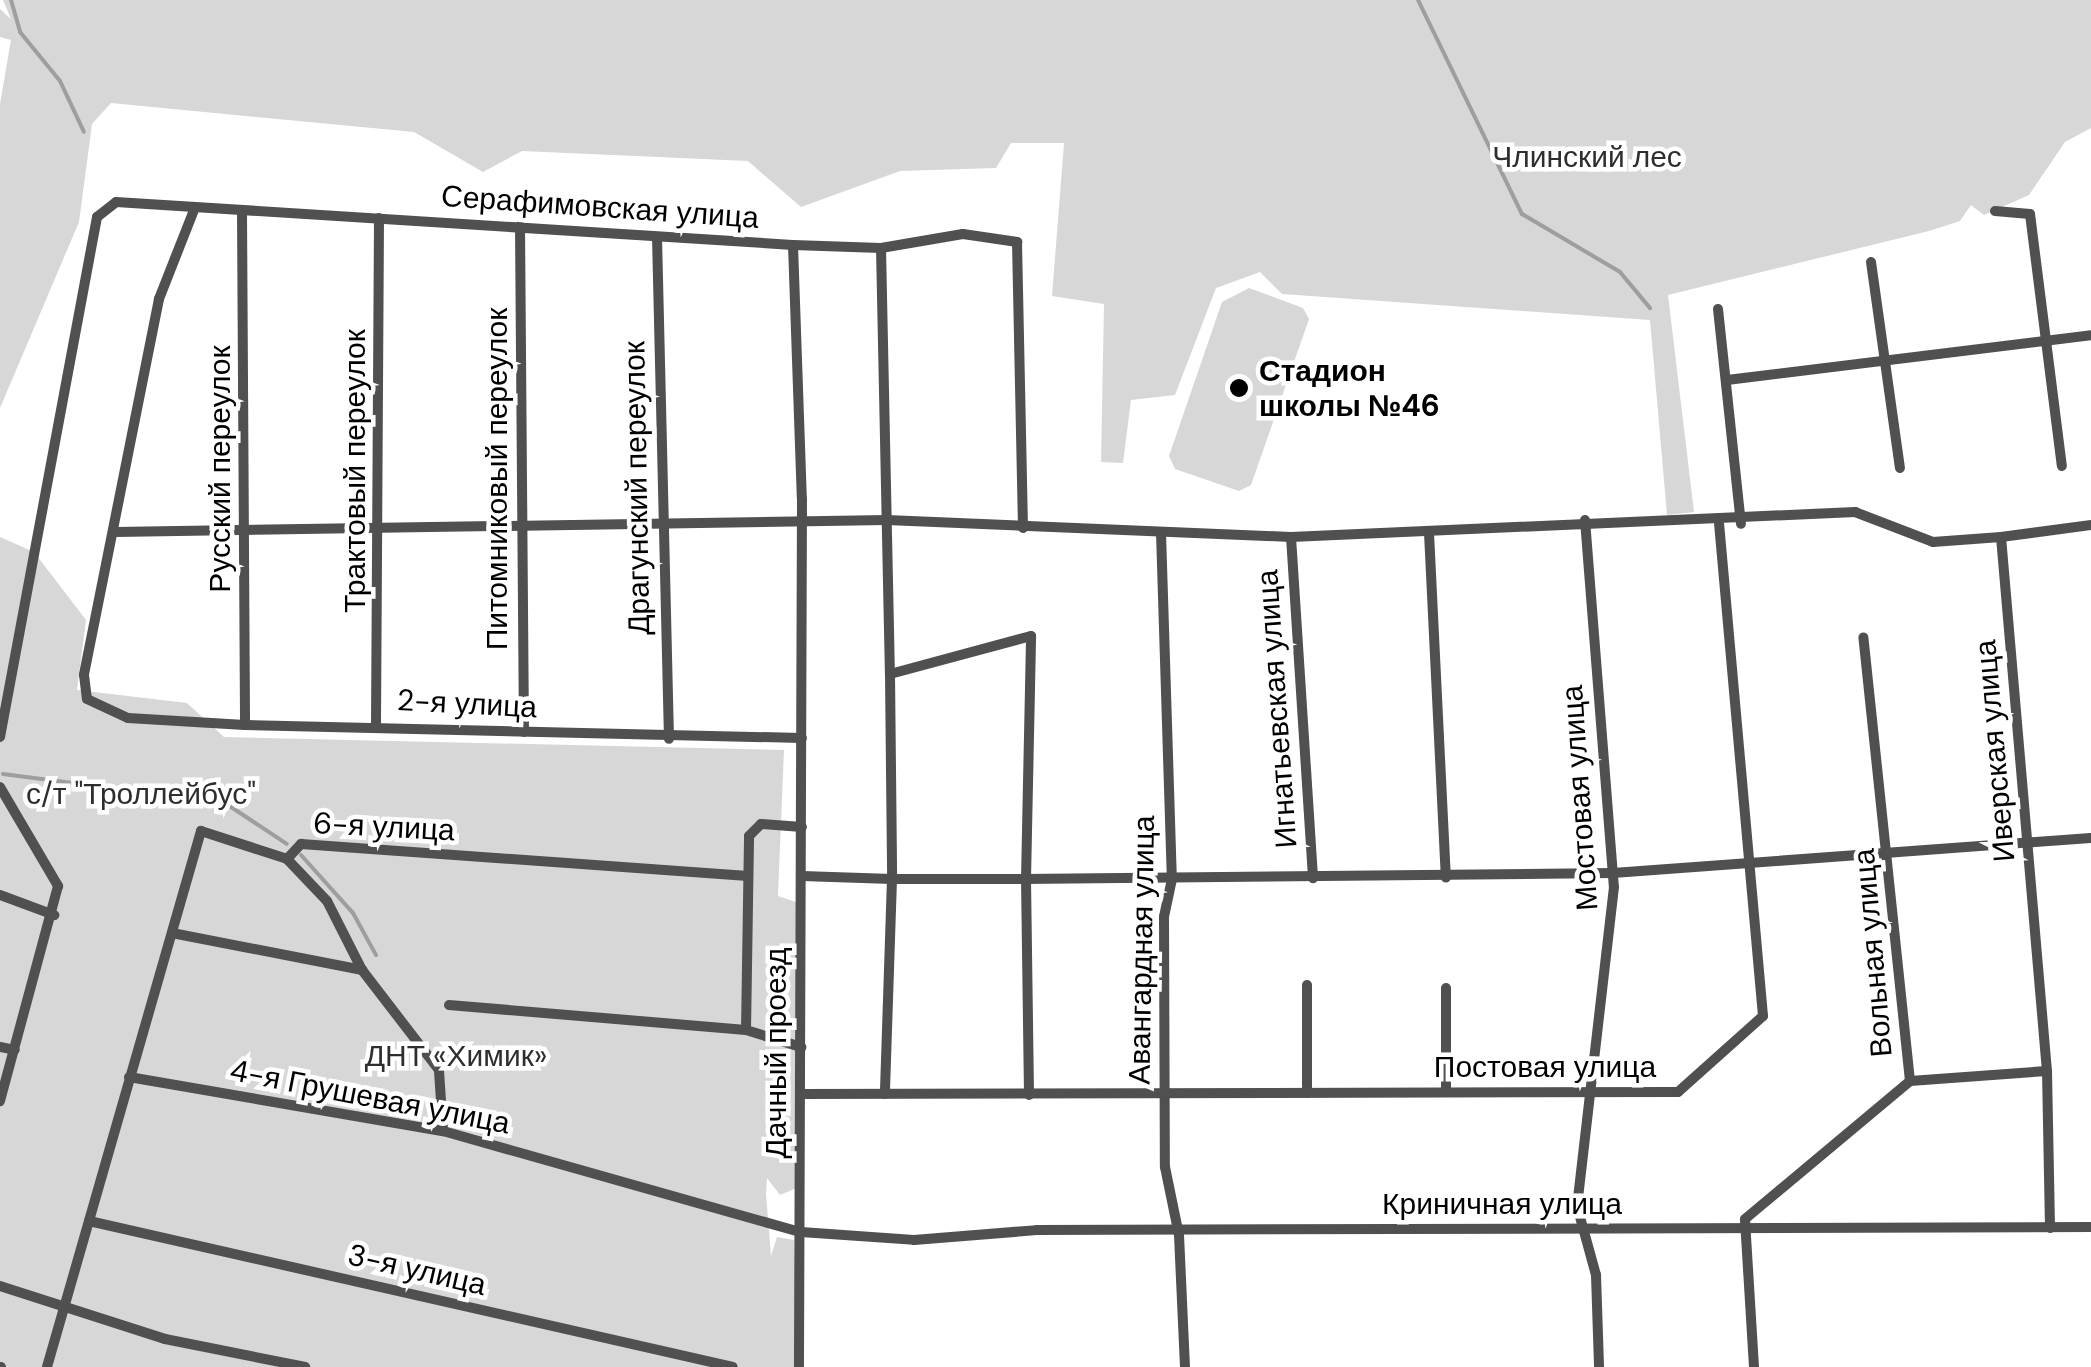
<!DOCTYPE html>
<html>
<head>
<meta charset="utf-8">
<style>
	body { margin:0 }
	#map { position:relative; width:2091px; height:1367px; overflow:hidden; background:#fff; font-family:"DM Sans",sans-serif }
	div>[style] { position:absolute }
	.green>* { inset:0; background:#d7d7d7 }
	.stream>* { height:4px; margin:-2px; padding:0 2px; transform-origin:2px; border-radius:2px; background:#9e9e9e }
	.minor>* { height:10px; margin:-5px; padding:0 5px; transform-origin:5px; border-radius:5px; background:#505050 }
	.dots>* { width:28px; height:28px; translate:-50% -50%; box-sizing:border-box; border:5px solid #fff; border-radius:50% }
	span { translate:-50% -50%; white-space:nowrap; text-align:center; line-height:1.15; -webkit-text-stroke:9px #fff; paint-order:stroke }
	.park-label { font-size:30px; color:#2e2e2e }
	.street-label { font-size:30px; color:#000 }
	.poi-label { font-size:30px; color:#000; font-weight:700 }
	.left { translate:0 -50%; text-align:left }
</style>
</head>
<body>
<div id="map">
	<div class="green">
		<div style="clip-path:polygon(3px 0,2091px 0,2091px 128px,2065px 142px,2029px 195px,1984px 215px,1971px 205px,1960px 221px,1929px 231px,1668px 295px,1694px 512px,1667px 515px,1650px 320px,1282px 294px,1260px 272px,1216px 288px,1175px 395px,1131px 400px,1123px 463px,1101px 462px,1104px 304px,1052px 296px,1064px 143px,1011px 143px,996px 168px,900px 171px,801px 207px,748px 161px,522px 151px,483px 172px,414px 132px,111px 103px,92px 124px,79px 222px,0 408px,0 104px,11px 40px,0 37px,0 9px,11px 19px)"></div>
		<div style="clip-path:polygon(1249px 288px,1303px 308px,1309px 319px,1251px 485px,1239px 491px,1175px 469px,1169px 456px,1222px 302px)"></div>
		<div style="clip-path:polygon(0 537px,34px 552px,86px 620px,77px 690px,187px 703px,224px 737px,784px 750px,778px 896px,796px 902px,799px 1187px,780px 1195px,767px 1178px,766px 1194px,771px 1256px,777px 1237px,794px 1240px,799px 1367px,0 1367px)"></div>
	</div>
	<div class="stream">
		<div style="left:11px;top:0;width:33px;rotate:74deg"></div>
		<div style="left:20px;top:32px;width:63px;rotate:50.8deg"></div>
		<div style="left:60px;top:81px;width:56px;rotate:64.8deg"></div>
		<div style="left:1418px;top:0;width:238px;rotate:64.1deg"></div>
		<div style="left:1522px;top:214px;width:114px;rotate:30.6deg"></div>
		<div style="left:1620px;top:272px;width:47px;rotate:50.2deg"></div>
		<div style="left:3px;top:774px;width:224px;rotate:7.4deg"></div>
		<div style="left:225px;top:803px;width:74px;rotate:33.5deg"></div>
		<div style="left:301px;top:855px;width:78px;rotate:48.1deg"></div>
		<div style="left:353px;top:913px;width:48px;rotate:61.3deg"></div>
	</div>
	<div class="minor">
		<div style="left:194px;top:210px;width:96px;rotate:111.5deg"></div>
		<div style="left:159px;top:299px;width:383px;rotate:101.3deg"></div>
		<div style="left:84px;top:675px;width:24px;rotate:83deg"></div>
		<div style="left:87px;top:699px;width:45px;rotate:24.9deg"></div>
		<div style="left:128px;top:718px;width:117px;rotate:3.4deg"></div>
		<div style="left:245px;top:725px;width:557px;rotate:1.34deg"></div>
		<div style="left:1995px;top:211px;width:35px;rotate:5deg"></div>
		<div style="left:2030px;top:214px;width:254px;rotate:82.8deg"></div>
		<div style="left:242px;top:212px;width:513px;rotate:89.66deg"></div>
		<div style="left:520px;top:226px;width:506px;rotate:89.55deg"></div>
		<div style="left:657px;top:237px;width:502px;rotate:88.63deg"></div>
		<div style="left:793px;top:245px;width:254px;rotate:88deg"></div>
		<div style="left:802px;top:499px;width:868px;rotate:90.2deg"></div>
		<div style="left:881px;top:248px;width:426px;rotate:88.8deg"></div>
		<div style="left:1871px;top:262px;width:208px;rotate:82deg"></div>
		<div style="left:1718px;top:309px;width:216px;rotate:83.9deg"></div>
		<div style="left:1727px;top:380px;width:367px;rotate:-7deg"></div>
		<div style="left:1585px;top:520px;width:368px;rotate:85.5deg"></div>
		<div style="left:1614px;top:887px;width:321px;rotate:96.6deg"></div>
		<div style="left:1577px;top:1206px;width:72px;rotate:74.6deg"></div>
		<div style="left:1596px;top:1275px;width:92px;rotate:88.1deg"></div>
		<div style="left:115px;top:532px;width:772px;rotate:-0.89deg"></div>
		<div style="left:887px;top:520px;width:404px;rotate:2.4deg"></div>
		<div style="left:1291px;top:537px;width:565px;rotate:-2.54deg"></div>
		<div style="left:1855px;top:512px;width:84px;rotate:21deg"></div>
		<div style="left:1933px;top:542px;width:68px;rotate:-4.2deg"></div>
		<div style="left:2001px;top:537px;width:536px;rotate:85.08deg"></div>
		<div style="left:2047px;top:1071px;width:157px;rotate:88.9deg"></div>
		<div style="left:1161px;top:533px;width:346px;rotate:88.2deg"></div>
		<div style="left:1172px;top:879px;width:39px;rotate:102deg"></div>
		<div style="left:1164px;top:917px;width:250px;rotate:89.8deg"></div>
		<div style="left:1165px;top:1167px;width:69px;rotate:78.4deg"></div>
		<div style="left:1179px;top:1235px;width:132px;rotate:87.4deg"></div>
		<div style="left:1429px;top:533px;width:345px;rotate:87.2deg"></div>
		<div style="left:1291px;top:537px;width:342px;rotate:86.3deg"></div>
		<div style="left:2001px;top:537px;width:91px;rotate:-7.6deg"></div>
		<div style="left:376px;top:724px;width:506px;rotate:-89.66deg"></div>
		<div style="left:0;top:737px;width:529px;rotate:-79.43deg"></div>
		<div style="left:97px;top:217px;width:24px;rotate:-38deg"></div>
		<div style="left:116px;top:202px;width:678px;rotate:3.63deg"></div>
		<div style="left:793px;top:245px;width:88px;rotate:2deg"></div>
		<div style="left:881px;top:248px;width:83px;rotate:-9.7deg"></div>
		<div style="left:963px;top:234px;width:55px;rotate:8.4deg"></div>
		<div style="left:1017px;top:242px;width:286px;rotate:88.8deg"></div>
		<div style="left:0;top:787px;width:115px;rotate:59.6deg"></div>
		<div style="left:58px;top:886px;width:223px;rotate:105.1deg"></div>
		<div style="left:802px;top:876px;width:90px;rotate:1.9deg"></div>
		<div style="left:892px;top:879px;width:134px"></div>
		<div style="left:1026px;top:879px;width:243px;rotate:-88.8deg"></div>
		<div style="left:1031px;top:636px;width:146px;rotate:164.9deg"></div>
		<div style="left:890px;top:674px;width:205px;rotate:89.4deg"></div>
		<div style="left:892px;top:879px;width:215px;rotate:91.9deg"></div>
		<div style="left:1022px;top:879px;width:591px;rotate:-0.58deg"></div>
		<div style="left:1613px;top:873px;width:479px;rotate:-4.2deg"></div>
		<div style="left:1026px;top:879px;width:216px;rotate:89.2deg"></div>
		<div style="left:0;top:895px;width:58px;rotate:20.3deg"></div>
		<div style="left:172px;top:933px;width:194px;rotate:11deg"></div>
		<div style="left:1307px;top:985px;width:108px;rotate:90deg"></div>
		<div style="left:1446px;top:988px;width:103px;rotate:90deg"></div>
		<div style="left:449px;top:1005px;width:298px;rotate:4.8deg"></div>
		<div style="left:746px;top:1030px;width:194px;rotate:-89.1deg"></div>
		<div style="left:749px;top:836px;width:17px;rotate:-45deg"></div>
		<div style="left:761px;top:824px;width:41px;rotate:4.2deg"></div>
		<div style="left:746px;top:1030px;width:58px;rotate:17.2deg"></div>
		<div style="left:0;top:1047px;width:15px;rotate:11deg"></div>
		<div style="left:129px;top:1077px;width:319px;rotate:9.8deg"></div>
		<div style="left:443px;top:1131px;width:372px;rotate:15.8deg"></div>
		<div style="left:801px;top:1232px;width:113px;rotate:4deg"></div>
		<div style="left:914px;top:1240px;width:123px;rotate:-4.6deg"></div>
		<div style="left:1037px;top:1230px;width:1054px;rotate:-0.16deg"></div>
		<div style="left:1910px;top:1081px;width:137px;rotate:-4.2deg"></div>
		<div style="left:802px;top:1094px;width:876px;rotate:-0.13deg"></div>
		<div style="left:1678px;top:1092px;width:114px;rotate:-41.8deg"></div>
		<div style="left:1763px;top:1016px;width:494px;rotate:-95.1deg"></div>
		<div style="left:443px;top:1131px;width:61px;rotate:-93.8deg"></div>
		<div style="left:439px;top:1070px;width:126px;rotate:-127.6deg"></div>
		<div style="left:362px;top:970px;width:77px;rotate:-116.9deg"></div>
		<div style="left:327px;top:901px;width:58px;rotate:-133.6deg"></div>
		<div style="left:287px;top:859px;width:21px;rotate:-47deg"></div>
		<div style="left:301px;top:844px;width:448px;rotate:4.1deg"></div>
		<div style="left:89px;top:1221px;width:660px;rotate:12.77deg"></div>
		<div style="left:0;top:1286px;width:173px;rotate:17.8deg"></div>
		<div style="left:165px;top:1339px;width:143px;rotate:11.3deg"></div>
		<div style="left:0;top:1367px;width:1px"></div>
		<div style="left:47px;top:1367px;width:558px;rotate:-73.97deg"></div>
		<div style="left:201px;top:831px;width:90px;rotate:18deg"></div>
		<div style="left:1754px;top:1367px;width:148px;rotate:-93.5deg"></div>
		<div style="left:1745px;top:1219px;width:215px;rotate:-39.9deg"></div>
		<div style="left:1910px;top:1081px;width:446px;rotate:-96deg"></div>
	</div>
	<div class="dots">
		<div style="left:1239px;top:388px;background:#000"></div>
	</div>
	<div class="park-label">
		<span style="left:1587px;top:157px">Члинский лес</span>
		<span style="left:141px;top:794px">с/т "Троллейбус"</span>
		<span style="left:456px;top:1056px">ДНТ «Химик»</span>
	</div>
	<div class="street-label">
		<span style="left:600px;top:207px;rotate:4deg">Серафимовская улица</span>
		<span style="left:220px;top:469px;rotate:-90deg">Русский переулок</span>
		<span style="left:355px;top:471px;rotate:-90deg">Трактовый переулок</span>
		<span style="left:497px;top:479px;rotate:-90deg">Питомниковый переулок</span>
		<span style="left:637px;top:488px;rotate:-91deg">Драгунский переулок</span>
		<span style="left:467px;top:704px;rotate:3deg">2-я улица</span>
		<span style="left:1277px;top:709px;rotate:-94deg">Игнатьевская улица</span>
		<span style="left:1995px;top:751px;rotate:-95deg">Иверская улица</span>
		<span style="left:1580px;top:798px;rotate:-94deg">Мостовая улица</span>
		<span style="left:384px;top:827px;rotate:3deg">6-я улица</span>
		<span style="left:1142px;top:950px;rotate:-89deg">Авангардная улица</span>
		<span style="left:1873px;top:953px;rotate:-95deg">Вольная улица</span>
		<span style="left:776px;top:1053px;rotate:-90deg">Дачный проезд</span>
		<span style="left:1545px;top:1067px">Постовая улица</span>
		<span style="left:370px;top:1097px;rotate:11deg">4-я Грушевая улица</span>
		<span style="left:1502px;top:1204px">Криничная улица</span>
		<span style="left:417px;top:1270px;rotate:13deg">3-я улица</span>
	</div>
	<div class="poi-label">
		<span class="left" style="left:1259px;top:388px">Стадион<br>школы №46</span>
	</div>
</div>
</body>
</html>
